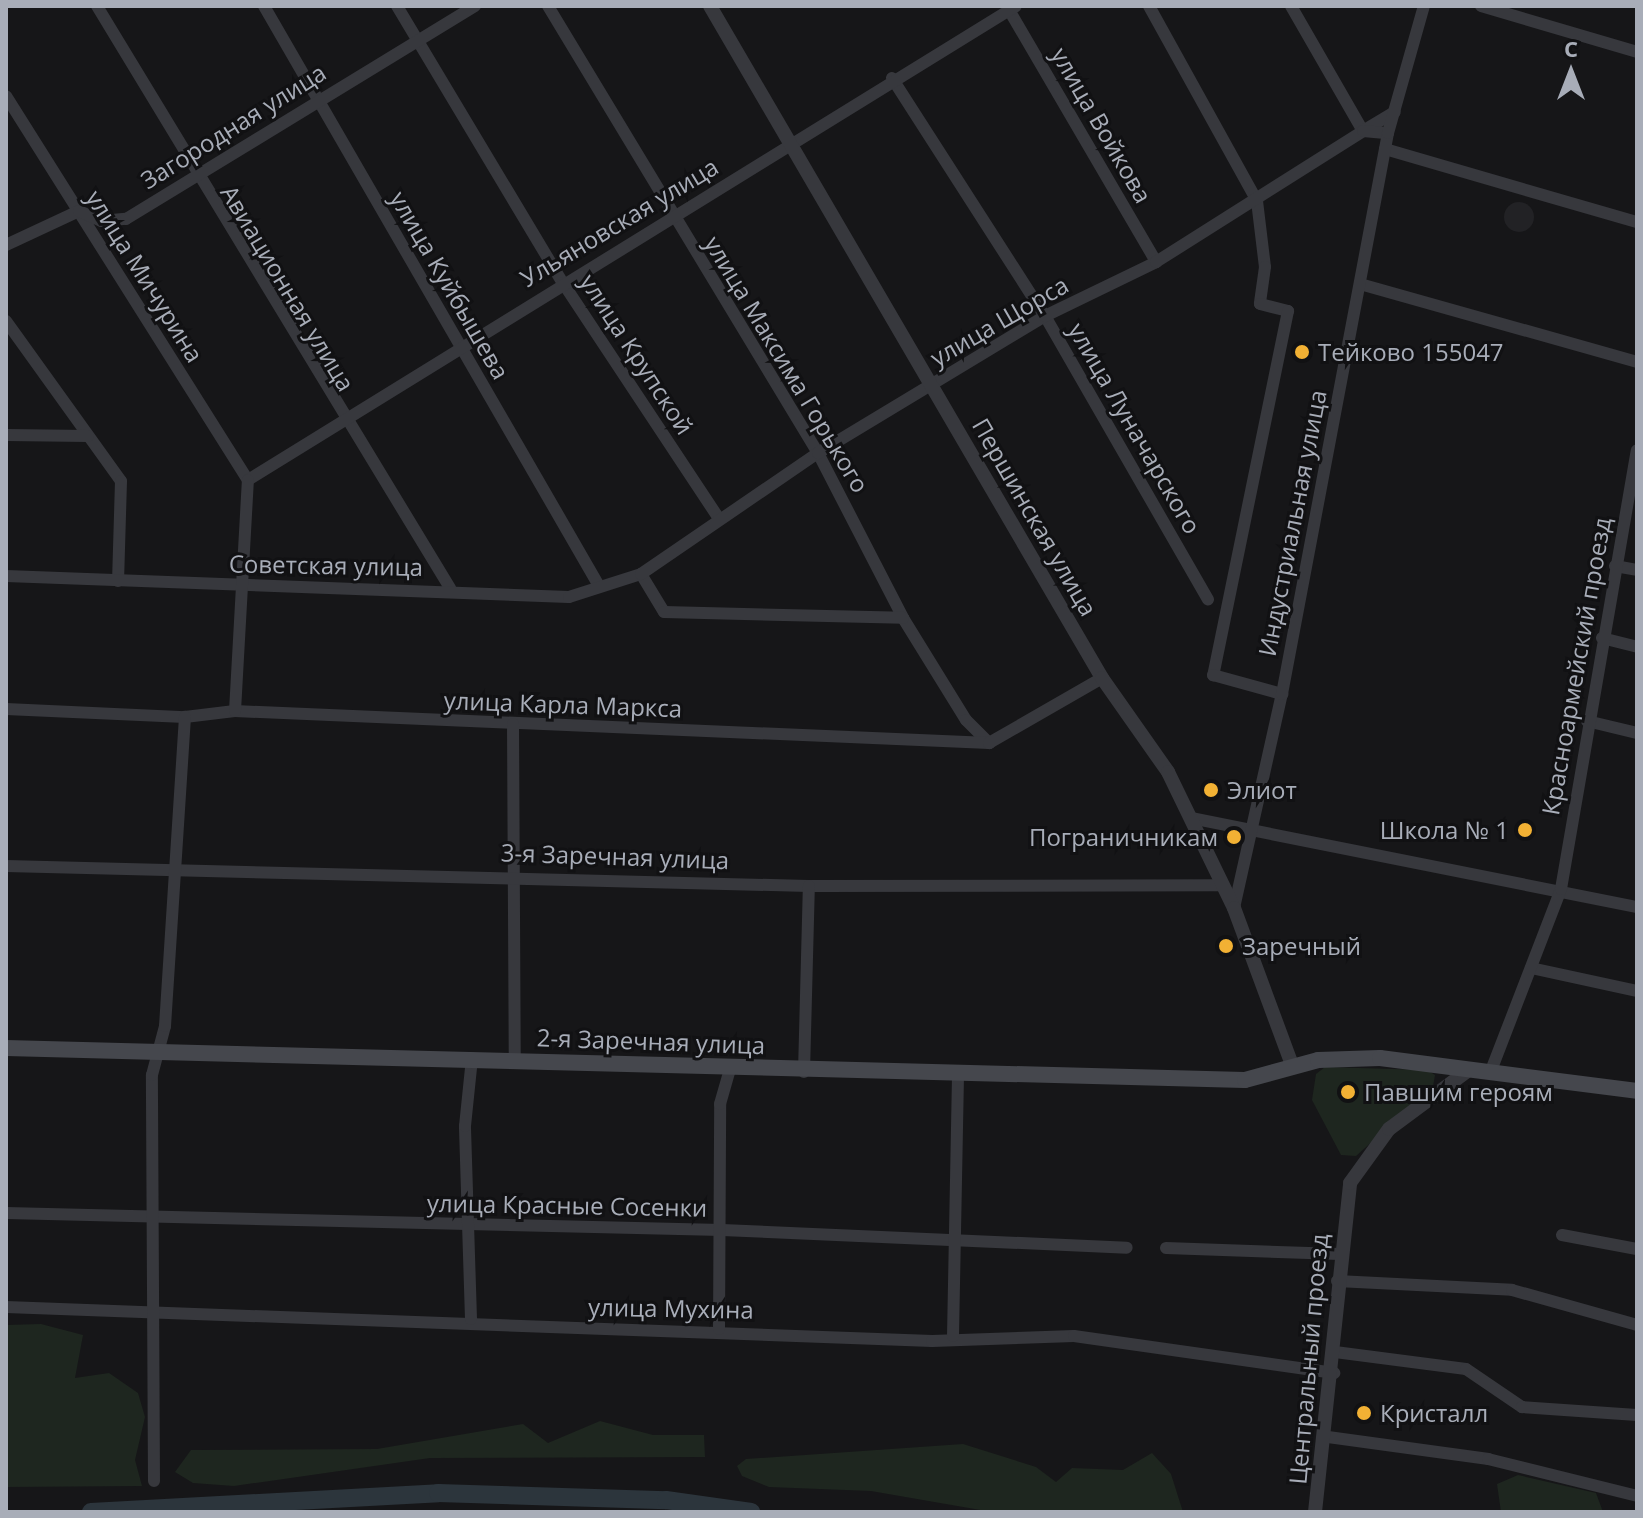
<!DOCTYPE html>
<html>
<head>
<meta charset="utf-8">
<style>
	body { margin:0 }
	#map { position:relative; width:1643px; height:1518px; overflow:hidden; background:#161618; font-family:"Open Sans",sans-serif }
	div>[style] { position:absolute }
	.built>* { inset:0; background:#222225 }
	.round { border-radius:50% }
	.green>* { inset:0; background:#1e261f }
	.river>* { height:18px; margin:-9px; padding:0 9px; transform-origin:9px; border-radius:9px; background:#2c353c }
	.minor>* { height:12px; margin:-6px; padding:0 6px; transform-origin:6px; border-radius:6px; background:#37383d }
	.tertiary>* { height:14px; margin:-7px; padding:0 7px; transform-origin:7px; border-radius:7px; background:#37383d }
	.secondary>* { height:16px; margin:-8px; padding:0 8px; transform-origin:8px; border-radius:8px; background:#45474d }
	.dots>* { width:22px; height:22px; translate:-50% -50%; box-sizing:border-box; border:4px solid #111113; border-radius:50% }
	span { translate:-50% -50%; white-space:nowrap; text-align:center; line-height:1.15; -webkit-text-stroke:6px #111113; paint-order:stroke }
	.street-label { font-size:24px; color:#a8adb8 }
	.poi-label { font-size:24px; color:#a8adb8 }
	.left { translate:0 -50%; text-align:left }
	.right { translate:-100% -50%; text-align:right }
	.frame { position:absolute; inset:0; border:8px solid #a8adb8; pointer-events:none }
	.north { position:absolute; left:1531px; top:32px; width:80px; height:80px; -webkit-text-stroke:6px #111113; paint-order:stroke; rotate:0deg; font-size:22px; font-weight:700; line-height:32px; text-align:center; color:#a8adb8 }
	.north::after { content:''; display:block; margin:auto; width:28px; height:36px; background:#a8adb8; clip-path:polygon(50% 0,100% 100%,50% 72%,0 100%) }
</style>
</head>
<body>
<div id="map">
	<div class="built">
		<div class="round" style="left:1504px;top:202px;width:30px;height:30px"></div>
	</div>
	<div class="green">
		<div style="clip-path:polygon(1325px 1067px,1427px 1070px,1435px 1075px,1433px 1087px,1356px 1156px,1341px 1155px,1312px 1100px,1316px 1074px)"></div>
		<div style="clip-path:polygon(41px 1324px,83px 1335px,75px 1378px,109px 1373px,138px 1393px,145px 1417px,135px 1460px,142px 1486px,6px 1487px,6px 1325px)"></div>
		<div style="clip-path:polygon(600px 1421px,653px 1435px,704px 1435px,705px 1457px,430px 1458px,234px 1486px,193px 1483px,175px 1472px,191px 1450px,377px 1449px,523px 1424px,548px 1443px)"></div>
		<div style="clip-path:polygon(963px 1444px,1036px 1467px,1056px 1482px,1072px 1468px,1123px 1470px,1152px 1453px,1171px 1474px,1183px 1512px,992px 1512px,871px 1491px,769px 1487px,742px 1476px,737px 1466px,746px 1459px)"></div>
		<div style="clip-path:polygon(1518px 1475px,1596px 1493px,1603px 1512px,1501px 1512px,1497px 1484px)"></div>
	</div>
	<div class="river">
		<div style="left:91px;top:1512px;width:348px;rotate:-3.1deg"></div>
		<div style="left:438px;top:1493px;width:228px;rotate:1.8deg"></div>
		<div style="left:666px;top:1500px;width:86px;rotate:8deg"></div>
	</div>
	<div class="minor">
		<div style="left:97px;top:6px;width:681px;rotate:58.76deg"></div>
		<div style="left:264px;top:6px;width:668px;rotate:59.98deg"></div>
		<div style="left:397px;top:6px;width:323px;rotate:59.1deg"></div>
		<div style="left:563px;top:283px;width:283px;rotate:56.5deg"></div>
		<div style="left:548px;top:6px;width:522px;rotate:58.87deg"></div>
		<div style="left:818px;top:453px;width:186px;rotate:62.7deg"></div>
		<div style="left:903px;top:618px;width:120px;rotate:58.3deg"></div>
		<div style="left:966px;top:720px;width:33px;rotate:45deg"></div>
		<div style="left:1149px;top:6px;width:223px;rotate:61deg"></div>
		<div style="left:1257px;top:201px;width:66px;rotate:83.1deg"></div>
		<div style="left:1265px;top:267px;width:37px;rotate:98deg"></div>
		<div style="left:1260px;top:304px;width:29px;rotate:14deg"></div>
		<div style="left:1288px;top:311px;width:372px;rotate:101.6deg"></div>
		<div style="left:1213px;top:675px;width:72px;rotate:15.4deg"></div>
		<div style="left:1291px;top:6px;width:144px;rotate:60.1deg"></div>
		<div style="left:1363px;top:131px;width:37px;rotate:-31deg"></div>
		<div style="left:1481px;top:6px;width:163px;rotate:16.4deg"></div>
		<div style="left:1009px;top:10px;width:292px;rotate:59.7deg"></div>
		<div style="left:892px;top:78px;width:283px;rotate:57.3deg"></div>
		<div style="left:1045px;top:316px;width:327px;rotate:60.1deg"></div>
		<div style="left:6px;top:96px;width:454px;rotate:57.8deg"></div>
		<div style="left:1385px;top:149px;width:262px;rotate:16.2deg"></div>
		<div style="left:6px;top:245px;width:81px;rotate:-25deg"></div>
		<div style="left:79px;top:211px;width:24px;rotate:24deg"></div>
		<div style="left:101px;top:221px;width:25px;rotate:-5deg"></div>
		<div style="left:126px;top:219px;width:409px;rotate:-31.4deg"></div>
		<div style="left:1360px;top:284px;width:288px;rotate:15.7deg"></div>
		<div style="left:6px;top:321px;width:197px;rotate:54.3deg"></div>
		<div style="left:121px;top:481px;width:100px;rotate:91.7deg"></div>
		<div style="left:6px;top:435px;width:82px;rotate:0.7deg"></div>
		<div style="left:248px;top:480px;width:902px;rotate:-31.68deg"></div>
		<div style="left:1615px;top:566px;width:22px;rotate:10deg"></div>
		<div style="left:641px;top:574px;width:44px;rotate:58.8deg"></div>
		<div style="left:664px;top:612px;width:239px;rotate:1.4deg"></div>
		<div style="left:6px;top:576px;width:563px;rotate:2.14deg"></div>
		<div style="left:569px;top:597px;width:76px;rotate:-17.7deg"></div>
		<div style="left:641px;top:574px;width:214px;rotate:-34.4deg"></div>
		<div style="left:818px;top:453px;width:265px;rotate:-31.1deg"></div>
		<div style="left:1045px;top:316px;width:123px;rotate:-25.9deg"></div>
		<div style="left:1156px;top:262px;width:245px;rotate:-32.3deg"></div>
		<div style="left:1363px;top:131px;width:25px;rotate:5deg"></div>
		<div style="left:1602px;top:638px;width:36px;rotate:14deg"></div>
		<div style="left:6px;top:709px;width:179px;rotate:2.6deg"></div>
		<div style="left:185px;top:717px;width:50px;rotate:-6.8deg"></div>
		<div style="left:235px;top:711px;width:755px;rotate:2.43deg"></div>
		<div style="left:989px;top:743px;width:130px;rotate:-29.9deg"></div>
		<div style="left:235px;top:711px;width:231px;rotate:-86.8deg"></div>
		<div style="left:1587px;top:721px;width:51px;rotate:13.5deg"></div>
		<div style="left:513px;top:724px;width:336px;rotate:89.7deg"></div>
		<div style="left:1191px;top:818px;width:455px;rotate:11.3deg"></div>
		<div style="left:6px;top:866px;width:803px;rotate:1.43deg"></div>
		<div style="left:809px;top:886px;width:413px;rotate:-0.1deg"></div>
		<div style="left:1234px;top:908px;width:219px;rotate:-77.4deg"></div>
		<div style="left:1282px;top:694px;width:571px;rotate:-79.3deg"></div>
		<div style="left:1388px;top:133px;width:132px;rotate:-74.2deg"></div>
		<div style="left:1531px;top:968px;width:108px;rotate:12.2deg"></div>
		<div style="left:1492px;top:1068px;width:192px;rotate:-68.9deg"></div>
		<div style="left:1561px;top:889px;width:445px;rotate:-80.2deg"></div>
		<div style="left:804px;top:1072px;width:186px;rotate:-88.5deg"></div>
		<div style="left:6px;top:1213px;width:716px;rotate:1.36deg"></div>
		<div style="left:722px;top:1230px;width:405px;rotate:2.5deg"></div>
		<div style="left:1562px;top:1235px;width:76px;rotate:10.6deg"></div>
		<div style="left:1166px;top:1248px;width:174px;rotate:2deg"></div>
		<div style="left:1337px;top:1281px;width:175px;rotate:2.9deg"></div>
		<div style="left:1512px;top:1290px;width:130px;rotate:15.6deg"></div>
		<div style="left:6px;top:1307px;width:927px;rotate:2.1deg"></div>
		<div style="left:932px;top:1341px;width:142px;rotate:-2deg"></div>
		<div style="left:1074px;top:1336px;width:263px;rotate:8.1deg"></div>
		<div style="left:471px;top:1319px;width:193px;rotate:-91.8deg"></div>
		<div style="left:465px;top:1126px;width:68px;rotate:-84.1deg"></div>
		<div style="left:719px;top:1329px;width:225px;rotate:-89.7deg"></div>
		<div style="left:720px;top:1104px;width:36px;rotate:-74deg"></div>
		<div style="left:953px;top:1336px;width:260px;rotate:-88.9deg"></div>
		<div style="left:1335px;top:1352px;width:132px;rotate:7.4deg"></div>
		<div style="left:1466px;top:1369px;width:68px;rotate:34.2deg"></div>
		<div style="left:1522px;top:1407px;width:115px;rotate:4deg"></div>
		<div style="left:1328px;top:1437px;width:162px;rotate:7.8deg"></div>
		<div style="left:1488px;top:1459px;width:154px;rotate:13.9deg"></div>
		<div style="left:154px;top:1481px;width:406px;rotate:-90.3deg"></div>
		<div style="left:152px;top:1075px;width:51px;rotate:-75.1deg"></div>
		<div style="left:165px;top:1026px;width:310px;rotate:-86.3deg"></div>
	</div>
	<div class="tertiary">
		<div style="left:710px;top:6px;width:778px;rotate:59.74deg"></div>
		<div style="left:1102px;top:678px;width:115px;rotate:54.9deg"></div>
		<div style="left:1168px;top:772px;width:151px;rotate:64.1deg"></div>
		<div style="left:1234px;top:908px;width:167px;rotate:69.7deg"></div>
		<div style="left:1315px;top:1512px;width:331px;rotate:-83.9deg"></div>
		<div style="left:1350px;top:1183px;width:67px;rotate:-54.2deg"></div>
		<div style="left:1389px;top:1129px;width:101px;rotate:-36.5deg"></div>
	</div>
	<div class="secondary">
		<div style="left:6px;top:1048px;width:1239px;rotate:1.48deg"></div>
		<div style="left:1245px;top:1080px;width:76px;rotate:-15.3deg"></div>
		<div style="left:1318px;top:1060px;width:62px;rotate:-1.8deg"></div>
		<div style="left:1380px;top:1058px;width:259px;rotate:7.3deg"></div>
	</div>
	<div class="dots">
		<div style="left:1302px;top:352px;background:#f2b134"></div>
		<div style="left:1211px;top:790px;background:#f2b134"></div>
		<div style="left:1525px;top:830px;background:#f2b134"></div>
		<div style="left:1234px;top:837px;background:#f2b134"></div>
		<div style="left:1226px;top:946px;background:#f2b134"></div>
		<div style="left:1348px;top:1092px;background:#f2b134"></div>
		<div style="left:1364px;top:1413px;background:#f2b134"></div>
	</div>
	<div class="street-label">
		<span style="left:1102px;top:125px;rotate:60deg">улица Войкова</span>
		<span style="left:233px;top:126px;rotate:-32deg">Загородная улица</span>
		<span style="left:619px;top:222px;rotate:-31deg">Ульяновская улица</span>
		<span style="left:145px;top:276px;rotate:58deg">улица Мичурина</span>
		<span style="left:450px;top:285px;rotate:60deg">улица Куйбышева</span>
		<span style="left:288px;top:288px;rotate:59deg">Авиационная улица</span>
		<span style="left:999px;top:321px;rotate:-30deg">улица Щорса</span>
		<span style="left:637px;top:354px;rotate:57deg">улица Крупской</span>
		<span style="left:787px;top:364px;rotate:59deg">улица Максима Горького</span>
		<span style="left:1135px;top:428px;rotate:60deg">улица Луначарского</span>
		<span style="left:1035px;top:517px;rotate:60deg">Першинская улица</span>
		<span style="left:1292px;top:523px;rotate:-79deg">Индустриальная улица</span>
		<span style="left:326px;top:565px;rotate:1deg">Советская улица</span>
		<span style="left:1576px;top:666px;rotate:-80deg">Красноармейский проезд</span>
		<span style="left:563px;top:704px;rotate:2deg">улица Карла Маркса</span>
		<span style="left:615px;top:856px;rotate:2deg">3-я Заречная улица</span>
		<span style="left:651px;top:1041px;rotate:2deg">2-я Заречная улица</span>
		<span style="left:567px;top:1205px;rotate:1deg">улица Красные Сосенки</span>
		<span style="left:671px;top:1308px;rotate:1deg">улица Мухина</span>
		<span style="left:1308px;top:1359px;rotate:-85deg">Центральный проезд</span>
	</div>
	<div class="poi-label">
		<span class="left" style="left:1318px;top:352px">Тейково 155047</span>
		<span class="left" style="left:1227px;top:790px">Элиот</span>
		<span class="right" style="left:1509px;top:830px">Школа № 1</span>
		<span class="right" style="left:1218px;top:837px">Пограничникам</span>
		<span class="left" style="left:1242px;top:946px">Заречный</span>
		<span class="left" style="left:1364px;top:1092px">Павшим героям</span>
		<span class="left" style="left:1380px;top:1413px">Кристалл</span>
	</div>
	<div class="frame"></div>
	<div class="north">С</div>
</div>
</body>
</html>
